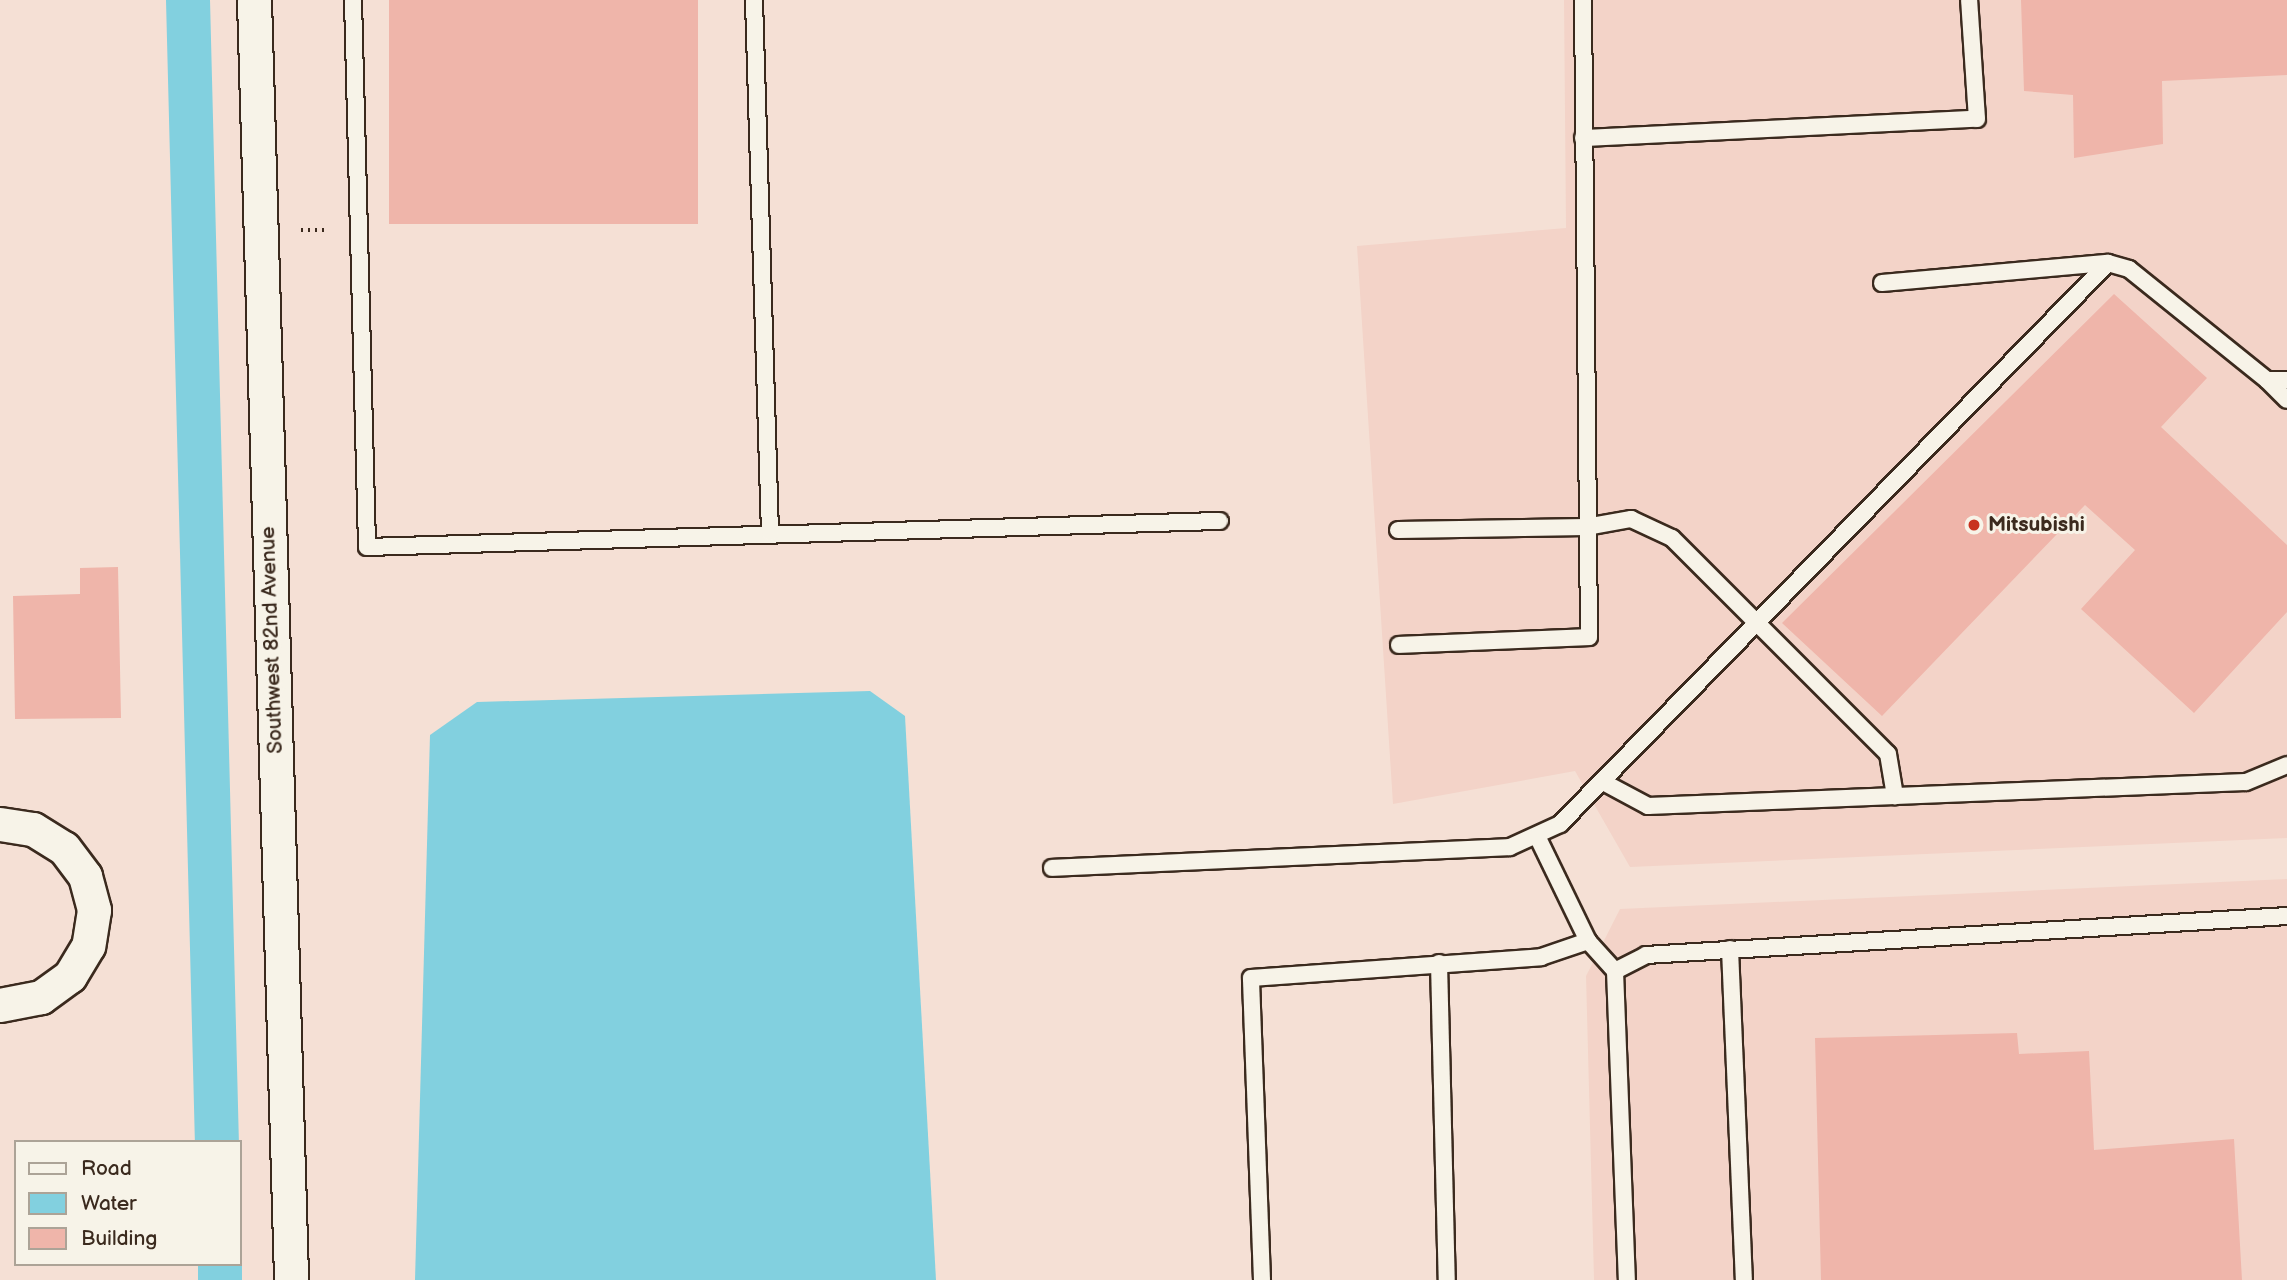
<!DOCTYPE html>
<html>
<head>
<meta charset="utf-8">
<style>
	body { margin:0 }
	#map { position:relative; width:2287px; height:1280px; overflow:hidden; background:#f5e0d5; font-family:"Balsamiq Sans",sans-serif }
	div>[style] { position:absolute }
	.built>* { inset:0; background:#f3d3c8 }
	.water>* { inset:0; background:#82d0df }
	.canal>* { height:44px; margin:-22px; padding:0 22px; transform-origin:22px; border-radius:22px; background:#82d0df }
	.building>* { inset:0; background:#efb5aa; transform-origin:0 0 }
	.path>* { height:4.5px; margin-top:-2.25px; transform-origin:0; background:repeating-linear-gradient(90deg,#3b2a1e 0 2px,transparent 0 7px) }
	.roads { filter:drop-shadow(2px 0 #3b2a1e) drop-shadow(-2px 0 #3b2a1e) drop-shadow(0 2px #3b2a1e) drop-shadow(0 -2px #3b2a1e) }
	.service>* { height:16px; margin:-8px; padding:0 8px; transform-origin:8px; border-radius:8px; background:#f7f3e8 }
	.minor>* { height:33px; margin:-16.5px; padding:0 16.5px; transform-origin:16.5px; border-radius:16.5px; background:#f7f3e8 }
	.dots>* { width:19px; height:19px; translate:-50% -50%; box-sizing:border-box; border:4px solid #f7f3e8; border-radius:50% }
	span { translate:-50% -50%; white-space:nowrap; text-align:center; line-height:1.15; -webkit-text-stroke:6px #f7f3e8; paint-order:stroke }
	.poi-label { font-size:21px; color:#3b2a1e; font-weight:700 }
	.left { translate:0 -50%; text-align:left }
	.street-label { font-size:21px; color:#3b2a1e }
	.legend { position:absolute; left:14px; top:1140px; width:228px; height:126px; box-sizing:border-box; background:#f7f3e8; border:2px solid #aca397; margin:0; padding:9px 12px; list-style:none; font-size:21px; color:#3b2a1e }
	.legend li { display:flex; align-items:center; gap:14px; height:35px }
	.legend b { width:35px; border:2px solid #aca397 }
</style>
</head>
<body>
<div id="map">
	<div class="built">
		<div style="clip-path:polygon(1564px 0,2287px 0,2287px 838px,1630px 867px,1575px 771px,1393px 804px,1357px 246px,1566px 228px)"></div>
		<div style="clip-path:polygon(2287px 879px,2287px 1280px,1594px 1280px,1586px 976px,1620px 909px)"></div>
	</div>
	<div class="water">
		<div style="clip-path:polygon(870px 691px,905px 716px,936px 1280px,415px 1280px,430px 735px,477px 702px)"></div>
	</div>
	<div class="canal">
		<div style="left:188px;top:0;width:1142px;rotate:88.55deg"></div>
		<div style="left:220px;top:1264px;width:16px;rotate:90deg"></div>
	</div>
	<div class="building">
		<div style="left:389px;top:0;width:309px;height:224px"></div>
		<div style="clip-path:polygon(2021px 0,2287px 0,2287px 75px,2162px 81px,2163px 144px,2074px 158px,2073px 95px,2024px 91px)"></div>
		<div style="clip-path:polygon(2114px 294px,2207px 378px,2161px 427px,2287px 545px,2287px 612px,2194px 713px,2081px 609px,2135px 550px,2085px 505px,1882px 716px,1782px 623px)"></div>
		<div style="clip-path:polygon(118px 567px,121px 718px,15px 719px,13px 596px,80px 594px,80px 568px)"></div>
		<div style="clip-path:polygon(2017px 1033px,2019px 1054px,2089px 1051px,2094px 1150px,2234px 1139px,2242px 1280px,1821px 1280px,1815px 1038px)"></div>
	</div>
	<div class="path">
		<div style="left:301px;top:230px;width:28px"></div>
	</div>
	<div class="roads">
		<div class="service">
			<div style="left:353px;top:0;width:547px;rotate:88.53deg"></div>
			<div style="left:367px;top:547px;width:853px;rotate:-1.75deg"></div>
			<div style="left:754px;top:0;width:533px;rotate:88.28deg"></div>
			<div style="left:1583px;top:138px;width:394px;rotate:-2.8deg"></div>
			<div style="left:1977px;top:119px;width:119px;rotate:-93.8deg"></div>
			<div style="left:1882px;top:283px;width:227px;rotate:-5.1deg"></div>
			<div style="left:2108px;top:263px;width:22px;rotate:16deg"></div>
			<div style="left:2129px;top:269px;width:177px;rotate:38.8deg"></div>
			<div style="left:2267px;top:380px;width:20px"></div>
			<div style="left:2267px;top:380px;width:28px;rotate:45deg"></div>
			<div style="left:1398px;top:530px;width:188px;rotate:-0.9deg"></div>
			<div style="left:1586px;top:527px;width:46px;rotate:-10.1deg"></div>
			<div style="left:1631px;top:519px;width:45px;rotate:24.9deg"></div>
			<div style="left:1672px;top:538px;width:305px;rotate:45deg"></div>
			<div style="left:1888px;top:754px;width:43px;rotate:80.5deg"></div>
			<div style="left:1399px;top:645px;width:190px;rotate:-2.4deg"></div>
			<div style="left:1589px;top:637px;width:637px;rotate:-90.54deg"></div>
			<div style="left:1605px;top:783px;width:49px;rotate:28.1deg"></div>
			<div style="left:1648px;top:806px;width:598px;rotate:-2.3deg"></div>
			<div style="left:2246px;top:782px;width:44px;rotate:-22.5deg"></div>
			<div style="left:1052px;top:868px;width:458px;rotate:-2.6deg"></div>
			<div style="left:1510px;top:847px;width:55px;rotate:-24.7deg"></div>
			<div style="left:1560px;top:824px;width:784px;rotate:-45.67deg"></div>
			<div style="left:1588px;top:941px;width:40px;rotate:48deg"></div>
			<div style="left:1615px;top:971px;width:309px;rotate:87.8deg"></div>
			<div style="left:1730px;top:949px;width:331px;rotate:87.6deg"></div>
			<div style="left:1439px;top:963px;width:317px;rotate:88.6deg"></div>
			<div style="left:1615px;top:971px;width:35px;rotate:-27deg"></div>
			<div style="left:1646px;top:955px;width:642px;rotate:-3.48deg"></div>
			<div style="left:1262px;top:1280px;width:302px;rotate:-92.1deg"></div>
			<div style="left:1251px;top:978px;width:291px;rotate:-4.1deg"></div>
			<div style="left:1541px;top:957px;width:50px;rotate:-18.8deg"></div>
			<div style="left:1588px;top:941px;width:117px;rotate:-115.9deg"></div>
		</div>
		<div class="minor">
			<div style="left:254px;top:0;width:1281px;rotate:88.34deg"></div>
			<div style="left:0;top:824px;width:33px;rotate:9deg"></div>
			<div style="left:33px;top:829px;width:36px;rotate:32deg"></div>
			<div style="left:64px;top:848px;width:35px;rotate:53deg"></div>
			<div style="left:85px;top:876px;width:35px;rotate:75deg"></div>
			<div style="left:94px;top:910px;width:36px;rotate:99deg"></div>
			<div style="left:88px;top:946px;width:35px;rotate:121deg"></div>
			<div style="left:70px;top:976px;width:36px;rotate:144deg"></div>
			<div style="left:41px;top:997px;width:42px;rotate:169deg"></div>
		</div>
	</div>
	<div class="dots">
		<div style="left:1974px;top:525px;background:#c8321e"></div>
	</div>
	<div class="poi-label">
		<span class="left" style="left:1988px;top:525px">Mitsubishi</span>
	</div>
	<div class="street-label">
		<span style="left:272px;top:640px;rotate:-92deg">Southwest 82nd Avenue</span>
	</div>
	<ul class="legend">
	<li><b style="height:9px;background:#f7f3e8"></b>Road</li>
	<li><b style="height:19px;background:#82d0df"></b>Water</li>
	<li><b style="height:19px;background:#efb5aa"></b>Building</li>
	</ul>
</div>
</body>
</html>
